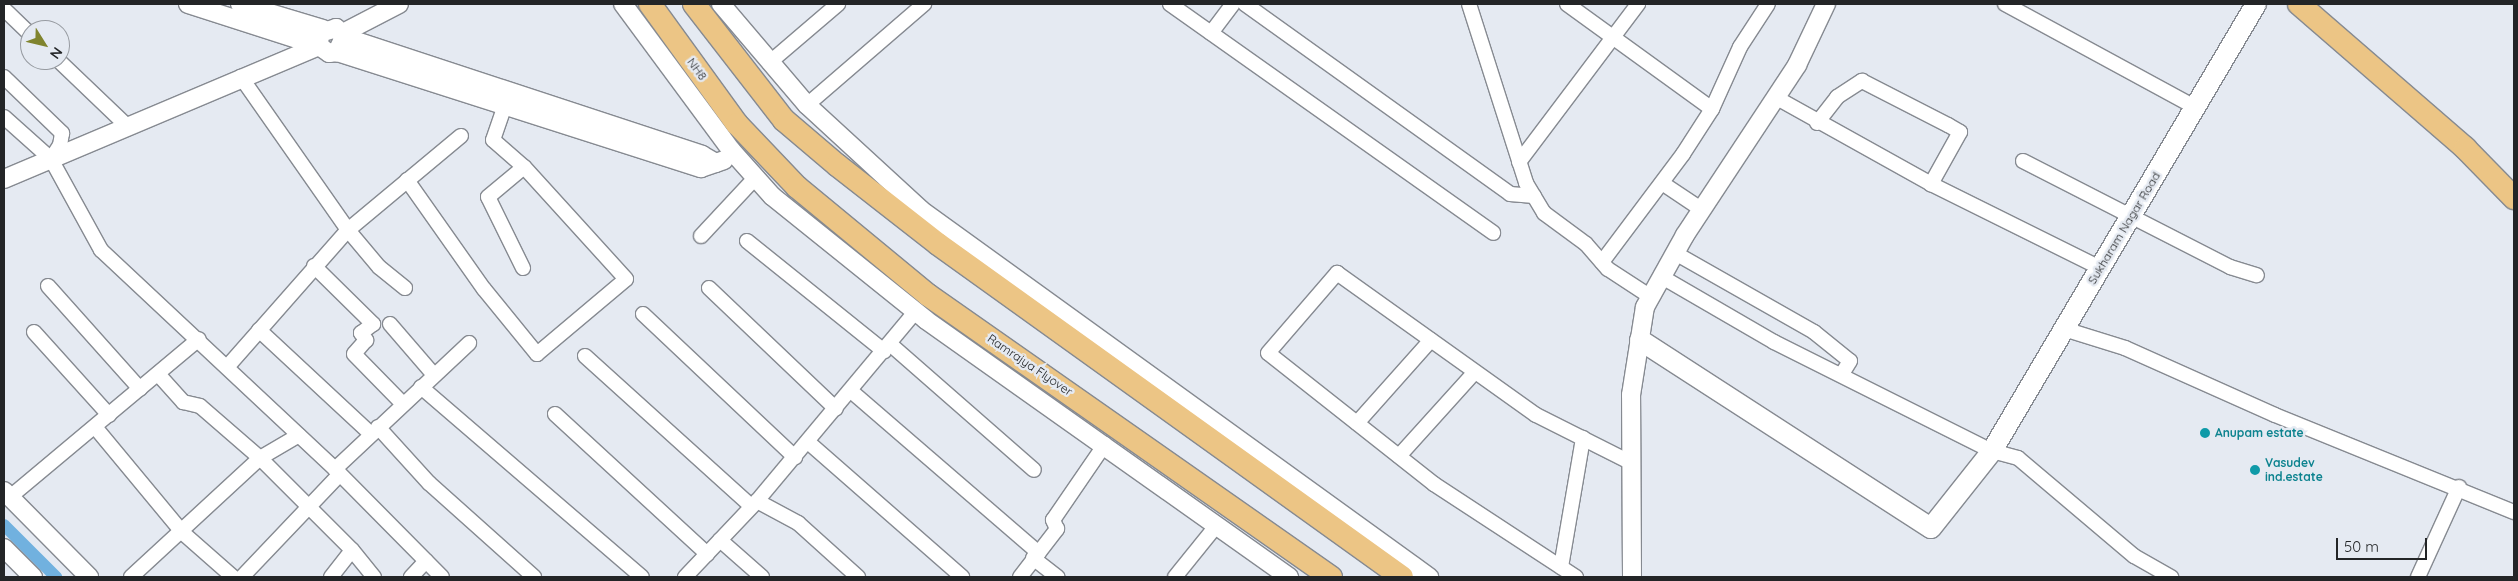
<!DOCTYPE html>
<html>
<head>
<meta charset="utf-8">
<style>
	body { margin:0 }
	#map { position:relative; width:2518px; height:581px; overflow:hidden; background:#e5eaf2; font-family:Quicksand,sans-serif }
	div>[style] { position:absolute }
	.canal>* { height:12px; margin:-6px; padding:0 6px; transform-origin:6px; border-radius:6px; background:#71b1df }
	.roads { filter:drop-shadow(1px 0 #868a91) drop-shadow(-1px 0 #868a91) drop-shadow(0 1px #868a91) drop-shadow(0 -1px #868a91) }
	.minor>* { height:14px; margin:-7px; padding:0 7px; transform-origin:7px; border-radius:7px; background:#fff }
	.tertiary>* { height:18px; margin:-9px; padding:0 9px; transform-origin:9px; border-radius:9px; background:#fff }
	.secondary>* { height:20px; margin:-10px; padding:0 10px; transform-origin:10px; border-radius:10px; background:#fff }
	.primary>* { height:22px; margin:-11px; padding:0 11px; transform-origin:11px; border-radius:11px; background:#ecc585 }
	.dots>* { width:14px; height:14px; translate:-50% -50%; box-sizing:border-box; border:2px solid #e5eaf2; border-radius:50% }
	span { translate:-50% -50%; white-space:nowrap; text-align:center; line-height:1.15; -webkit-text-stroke:5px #e5eaf2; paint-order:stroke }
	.street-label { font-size:12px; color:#232527 }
	.culture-label { font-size:12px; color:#0d838f; font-weight:700 }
	.left { translate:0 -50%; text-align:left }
	.frame { position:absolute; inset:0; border:5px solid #232527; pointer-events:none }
	.north { position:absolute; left:20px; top:20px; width:50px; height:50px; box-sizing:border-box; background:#e5eaf2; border:1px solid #979ba1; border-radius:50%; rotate:126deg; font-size:14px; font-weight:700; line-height:20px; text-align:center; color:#232527 }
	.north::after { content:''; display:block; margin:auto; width:18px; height:22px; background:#80842e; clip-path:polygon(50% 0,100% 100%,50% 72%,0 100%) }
	.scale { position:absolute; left:2336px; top:538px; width:91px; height:22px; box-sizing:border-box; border:2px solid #232527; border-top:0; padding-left:6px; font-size:15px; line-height:18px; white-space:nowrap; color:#232527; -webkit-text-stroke:4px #e5eaf2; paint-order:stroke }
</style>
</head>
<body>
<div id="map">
	<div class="canal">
		<div style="left:4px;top:525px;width:74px;rotate:45deg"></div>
	</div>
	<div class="roads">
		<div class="minor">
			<div style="left:1170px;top:4px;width:396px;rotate:35.3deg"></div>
			<div style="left:1245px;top:4px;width:326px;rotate:35.6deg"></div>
			<div style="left:1510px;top:194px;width:24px;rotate:5deg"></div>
			<div style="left:1469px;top:4px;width:188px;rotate:72.3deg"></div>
			<div style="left:1526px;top:183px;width:35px;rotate:59deg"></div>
			<div style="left:1544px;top:213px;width:52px;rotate:36.4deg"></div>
			<div style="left:1586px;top:244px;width:33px;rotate:49deg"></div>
			<div style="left:1608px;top:269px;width:51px;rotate:33.1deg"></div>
			<div style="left:1567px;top:4px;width:179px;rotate:35.9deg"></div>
			<div style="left:2005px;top:4px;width:216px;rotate:28.5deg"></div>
			<div style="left:4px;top:9px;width:36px;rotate:44deg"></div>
			<div style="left:1211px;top:33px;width:36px;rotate:-53deg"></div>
			<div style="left:58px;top:60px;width:95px;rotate:43.7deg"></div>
			<div style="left:769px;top:63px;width:91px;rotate:-40.5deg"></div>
			<div style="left:4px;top:77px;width:81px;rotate:44deg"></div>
			<div style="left:62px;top:133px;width:12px;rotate:99deg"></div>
			<div style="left:60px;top:145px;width:17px;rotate:123deg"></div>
			<div style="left:51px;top:159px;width:63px;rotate:-138.2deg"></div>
			<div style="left:1775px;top:97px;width:179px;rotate:29.1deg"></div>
			<div style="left:1931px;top:184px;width:189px;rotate:26.4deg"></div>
			<div style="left:807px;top:105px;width:155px;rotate:-40.8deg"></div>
			<div style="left:1817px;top:123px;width:33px;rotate:-52deg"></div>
			<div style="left:1837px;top:97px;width:30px;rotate:-33deg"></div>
			<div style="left:1862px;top:81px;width:97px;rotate:27.1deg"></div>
			<div style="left:1948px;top:125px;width:14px;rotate:30deg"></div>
			<div style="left:1960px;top:132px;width:60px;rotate:119.1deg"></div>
			<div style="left:51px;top:159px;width:104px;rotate:61.2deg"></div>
			<div style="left:101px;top:250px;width:320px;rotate:43.1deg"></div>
			<div style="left:335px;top:469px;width:184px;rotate:-43.2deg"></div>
			<div style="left:2023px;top:161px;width:233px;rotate:27.1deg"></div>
			<div style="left:2230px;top:267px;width:28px;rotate:17deg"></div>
			<div style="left:1519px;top:162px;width:198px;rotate:-53deg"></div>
			<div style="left:407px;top:180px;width:133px;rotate:54.8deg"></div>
			<div style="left:484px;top:289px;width:84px;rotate:50.8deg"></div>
			<div style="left:537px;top:354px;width:116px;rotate:-40.1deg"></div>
			<div style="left:626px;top:279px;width:151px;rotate:-132.3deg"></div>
			<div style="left:524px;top:167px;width:41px;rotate:-138.9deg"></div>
			<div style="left:493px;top:140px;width:37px;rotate:-71deg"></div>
			<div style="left:1662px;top:183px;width:47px;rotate:33.7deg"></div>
			<div style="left:701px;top:236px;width:79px;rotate:-47deg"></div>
			<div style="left:747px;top:241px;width:176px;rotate:38.8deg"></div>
			<div style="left:1675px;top:253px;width:160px;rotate:29.6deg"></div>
			<div style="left:1814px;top:332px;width:46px;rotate:38.9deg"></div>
			<div style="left:1850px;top:361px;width:15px;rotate:122deg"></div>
			<div style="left:1602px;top:262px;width:135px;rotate:-53.1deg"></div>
			<div style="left:1683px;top:154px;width:54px;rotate:-57.2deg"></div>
			<div style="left:1712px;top:109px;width:68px;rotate:-65.7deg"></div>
			<div style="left:1740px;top:47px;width:51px;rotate:-56.9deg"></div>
			<div style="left:314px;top:266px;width:83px;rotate:44.5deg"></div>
			<div style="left:373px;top:324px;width:15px;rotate:143deg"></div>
			<div style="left:361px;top:333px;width:9px;rotate:54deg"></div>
			<div style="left:366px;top:340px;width:18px;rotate:131deg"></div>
			<div style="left:354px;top:354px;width:70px;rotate:45.6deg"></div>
			<div style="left:523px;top:268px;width:79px;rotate:-116.2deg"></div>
			<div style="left:488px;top:197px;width:47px;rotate:-39.8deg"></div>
			<div style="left:1662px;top:277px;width:129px;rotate:30.1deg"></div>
			<div style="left:1774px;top:342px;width:244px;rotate:26.6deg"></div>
			<div style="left:1992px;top:451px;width:27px;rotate:15deg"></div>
			<div style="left:2018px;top:458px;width:152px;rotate:40.2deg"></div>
			<div style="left:2134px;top:556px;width:43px;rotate:29.6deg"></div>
			<div style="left:48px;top:286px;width:138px;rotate:48.2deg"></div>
			<div style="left:405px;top:288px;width:33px;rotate:-141deg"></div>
			<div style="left:379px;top:267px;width:48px;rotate:-130deg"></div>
			<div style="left:348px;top:230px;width:147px;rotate:-39.8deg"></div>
			<div style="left:709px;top:288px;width:175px;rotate:43.6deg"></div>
			<div style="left:643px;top:314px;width:209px;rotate:43.3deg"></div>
			<div style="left:390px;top:324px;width:67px;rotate:49.2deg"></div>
			<div style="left:2064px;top:329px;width:64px;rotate:17.3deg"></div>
			<div style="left:2125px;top:348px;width:164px;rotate:24.1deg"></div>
			<div style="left:2275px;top:415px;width:258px;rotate:22.1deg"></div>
			<div style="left:259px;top:330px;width:153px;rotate:42.9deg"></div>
			<div style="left:34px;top:332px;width:112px;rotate:47.9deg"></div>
			<div style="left:890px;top:344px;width:191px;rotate:41.2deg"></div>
			<div style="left:585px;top:356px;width:224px;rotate:42.1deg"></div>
			<div style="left:228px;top:366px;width:181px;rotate:-48.6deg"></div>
			<div style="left:348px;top:230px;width:187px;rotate:-125deg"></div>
			<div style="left:158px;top:374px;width:38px;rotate:48deg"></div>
			<div style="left:183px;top:402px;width:17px;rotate:13deg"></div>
			<div style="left:200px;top:406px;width:79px;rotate:40.9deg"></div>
			<div style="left:260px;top:458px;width:130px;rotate:45deg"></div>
			<div style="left:421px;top:387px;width:291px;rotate:40.7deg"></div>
			<div style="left:851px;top:391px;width:248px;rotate:40.8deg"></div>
			<div style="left:555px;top:414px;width:207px;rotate:42.6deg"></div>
			<div style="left:1357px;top:423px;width:111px;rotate:-48.3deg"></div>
			<div style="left:95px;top:427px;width:138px;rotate:50.3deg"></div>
			<div style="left:183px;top:533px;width:67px;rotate:41.3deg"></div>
			<div style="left:378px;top:427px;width:76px;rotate:47.7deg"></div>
			<div style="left:429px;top:483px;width:141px;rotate:41.8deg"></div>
			<div style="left:808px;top:442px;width:205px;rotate:41.2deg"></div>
			<div style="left:1399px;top:456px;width:113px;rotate:-47.9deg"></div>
			<div style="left:335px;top:469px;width:152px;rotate:45.3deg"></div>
			<div style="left:10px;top:497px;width:246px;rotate:-39.9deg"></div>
			<div style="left:757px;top:501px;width:47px;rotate:28.2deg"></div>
			<div style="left:798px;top:523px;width:81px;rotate:42deg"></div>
			<div style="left:720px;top:540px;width:56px;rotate:41.4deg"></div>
			<div style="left:1033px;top:558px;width:31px;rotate:38deg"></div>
			<div style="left:1561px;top:567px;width:131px;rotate:-80.3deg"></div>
			<div style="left:131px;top:577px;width:176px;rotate:-42.7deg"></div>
			<div style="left:260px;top:458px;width:45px;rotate:-30.5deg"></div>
			<div style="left:242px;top:577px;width:142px;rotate:-46.4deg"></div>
			<div style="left:331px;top:577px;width:34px;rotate:-52deg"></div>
			<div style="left:352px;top:550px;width:35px;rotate:51deg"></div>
			<div style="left:411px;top:577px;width:22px;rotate:-47deg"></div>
			<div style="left:685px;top:577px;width:105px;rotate:-46.5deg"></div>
			<div style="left:757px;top:501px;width:246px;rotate:-50.1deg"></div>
			<div style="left:1020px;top:577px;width:61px;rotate:-52.4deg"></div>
			<div style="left:1057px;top:529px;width:10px;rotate:-114deg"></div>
			<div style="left:1053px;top:520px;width:92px;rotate:-55.6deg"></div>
			<div style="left:1175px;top:577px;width:67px;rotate:-51.1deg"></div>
			<div style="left:1576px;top:577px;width:170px;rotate:-146.8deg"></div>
			<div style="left:1434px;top:484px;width:211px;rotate:-141.7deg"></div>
			<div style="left:1268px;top:353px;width:106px;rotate:-49.2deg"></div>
			<div style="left:1337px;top:273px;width:244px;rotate:35.5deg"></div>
			<div style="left:1536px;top:415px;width:105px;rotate:26.6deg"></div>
			<div style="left:2418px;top:577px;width:99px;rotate:-65.5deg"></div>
		</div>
		<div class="tertiary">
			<div style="left:188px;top:4px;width:138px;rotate:17.8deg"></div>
			<div style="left:240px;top:4px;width:87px;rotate:16.8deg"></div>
			<div style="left:623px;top:4px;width:182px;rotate:53.5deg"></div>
			<div style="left:731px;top:150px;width:62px;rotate:48.3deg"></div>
			<div style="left:772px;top:196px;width:198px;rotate:38.8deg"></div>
			<div style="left:926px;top:320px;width:445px;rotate:35.3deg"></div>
			<div style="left:721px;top:4px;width:133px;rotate:49.6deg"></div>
			<div style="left:807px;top:105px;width:155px;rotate:42.6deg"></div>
			<div style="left:921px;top:210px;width:627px;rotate:35.85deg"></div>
			<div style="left:343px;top:33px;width:63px;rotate:-27.4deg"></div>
			<div style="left:344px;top:37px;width:17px;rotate:115deg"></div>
			<div style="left:337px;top:52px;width:8px;rotate:173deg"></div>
			<div style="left:329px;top:53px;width:12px;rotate:-145deg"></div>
			<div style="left:319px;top:46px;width:13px;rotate:-86deg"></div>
			<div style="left:320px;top:33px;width:17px;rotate:-17deg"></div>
			<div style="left:336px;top:28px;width:12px;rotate:48deg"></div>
			<div style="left:344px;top:37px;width:377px;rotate:18.2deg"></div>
			<div style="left:702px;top:155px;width:16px;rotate:30deg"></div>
			<div style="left:337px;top:52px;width:382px;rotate:17.7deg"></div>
			<div style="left:701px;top:168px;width:24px;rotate:-19deg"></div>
			<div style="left:4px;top:179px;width:342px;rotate:-22.9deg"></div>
			<div style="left:4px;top:491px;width:121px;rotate:45.3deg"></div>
			<div style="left:4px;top:548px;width:41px;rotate:45deg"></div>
			<div style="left:1632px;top:577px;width:182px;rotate:-90.3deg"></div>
			<div style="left:1631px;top:395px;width:89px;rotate:-81deg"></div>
			<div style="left:1645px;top:307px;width:82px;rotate:-60.9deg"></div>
			<div style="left:1685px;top:235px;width:204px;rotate:-56.6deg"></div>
			<div style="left:1797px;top:65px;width:68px;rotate:-64.6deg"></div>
		</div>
		<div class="secondary">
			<div style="left:1640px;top:340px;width:346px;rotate:32.9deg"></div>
			<div style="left:1931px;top:528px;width:98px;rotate:-51.6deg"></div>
			<div style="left:1992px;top:451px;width:519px;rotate:-59.43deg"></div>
		</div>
		<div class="primary">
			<div style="left:650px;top:4px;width:148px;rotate:54.1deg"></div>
			<div style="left:737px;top:124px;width:87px;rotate:46.4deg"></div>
			<div style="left:797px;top:187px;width:170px;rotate:39.5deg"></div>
			<div style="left:928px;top:295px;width:492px;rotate:35deg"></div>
			<div style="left:694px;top:4px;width:147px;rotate:52.2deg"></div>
			<div style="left:784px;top:120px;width:70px;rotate:40.3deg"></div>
			<div style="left:837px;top:165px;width:128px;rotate:38deg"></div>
			<div style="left:938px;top:244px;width:571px;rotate:35.67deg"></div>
			<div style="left:2299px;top:4px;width:220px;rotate:40.9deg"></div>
			<div style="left:2465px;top:148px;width:70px;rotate:45.6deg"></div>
		</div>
	</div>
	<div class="dots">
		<div style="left:2205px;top:433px;background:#0f9aa8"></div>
		<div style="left:2255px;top:470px;background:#0f9aa8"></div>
	</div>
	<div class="street-label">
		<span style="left:697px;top:69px;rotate:54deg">NH8</span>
		<span style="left:2124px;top:228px;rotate:-59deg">Sukharam Nagar Road</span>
		<span style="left:1030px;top:365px;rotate:34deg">Ramrajya Flyover</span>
	</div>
	<div class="culture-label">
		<span class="left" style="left:2215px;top:433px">Anupam estate</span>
		<span class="left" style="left:2265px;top:470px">Vasudev<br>ind.estate</span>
	</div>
	<div class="frame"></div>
	<div class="north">N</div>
	<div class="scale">50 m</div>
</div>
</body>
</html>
